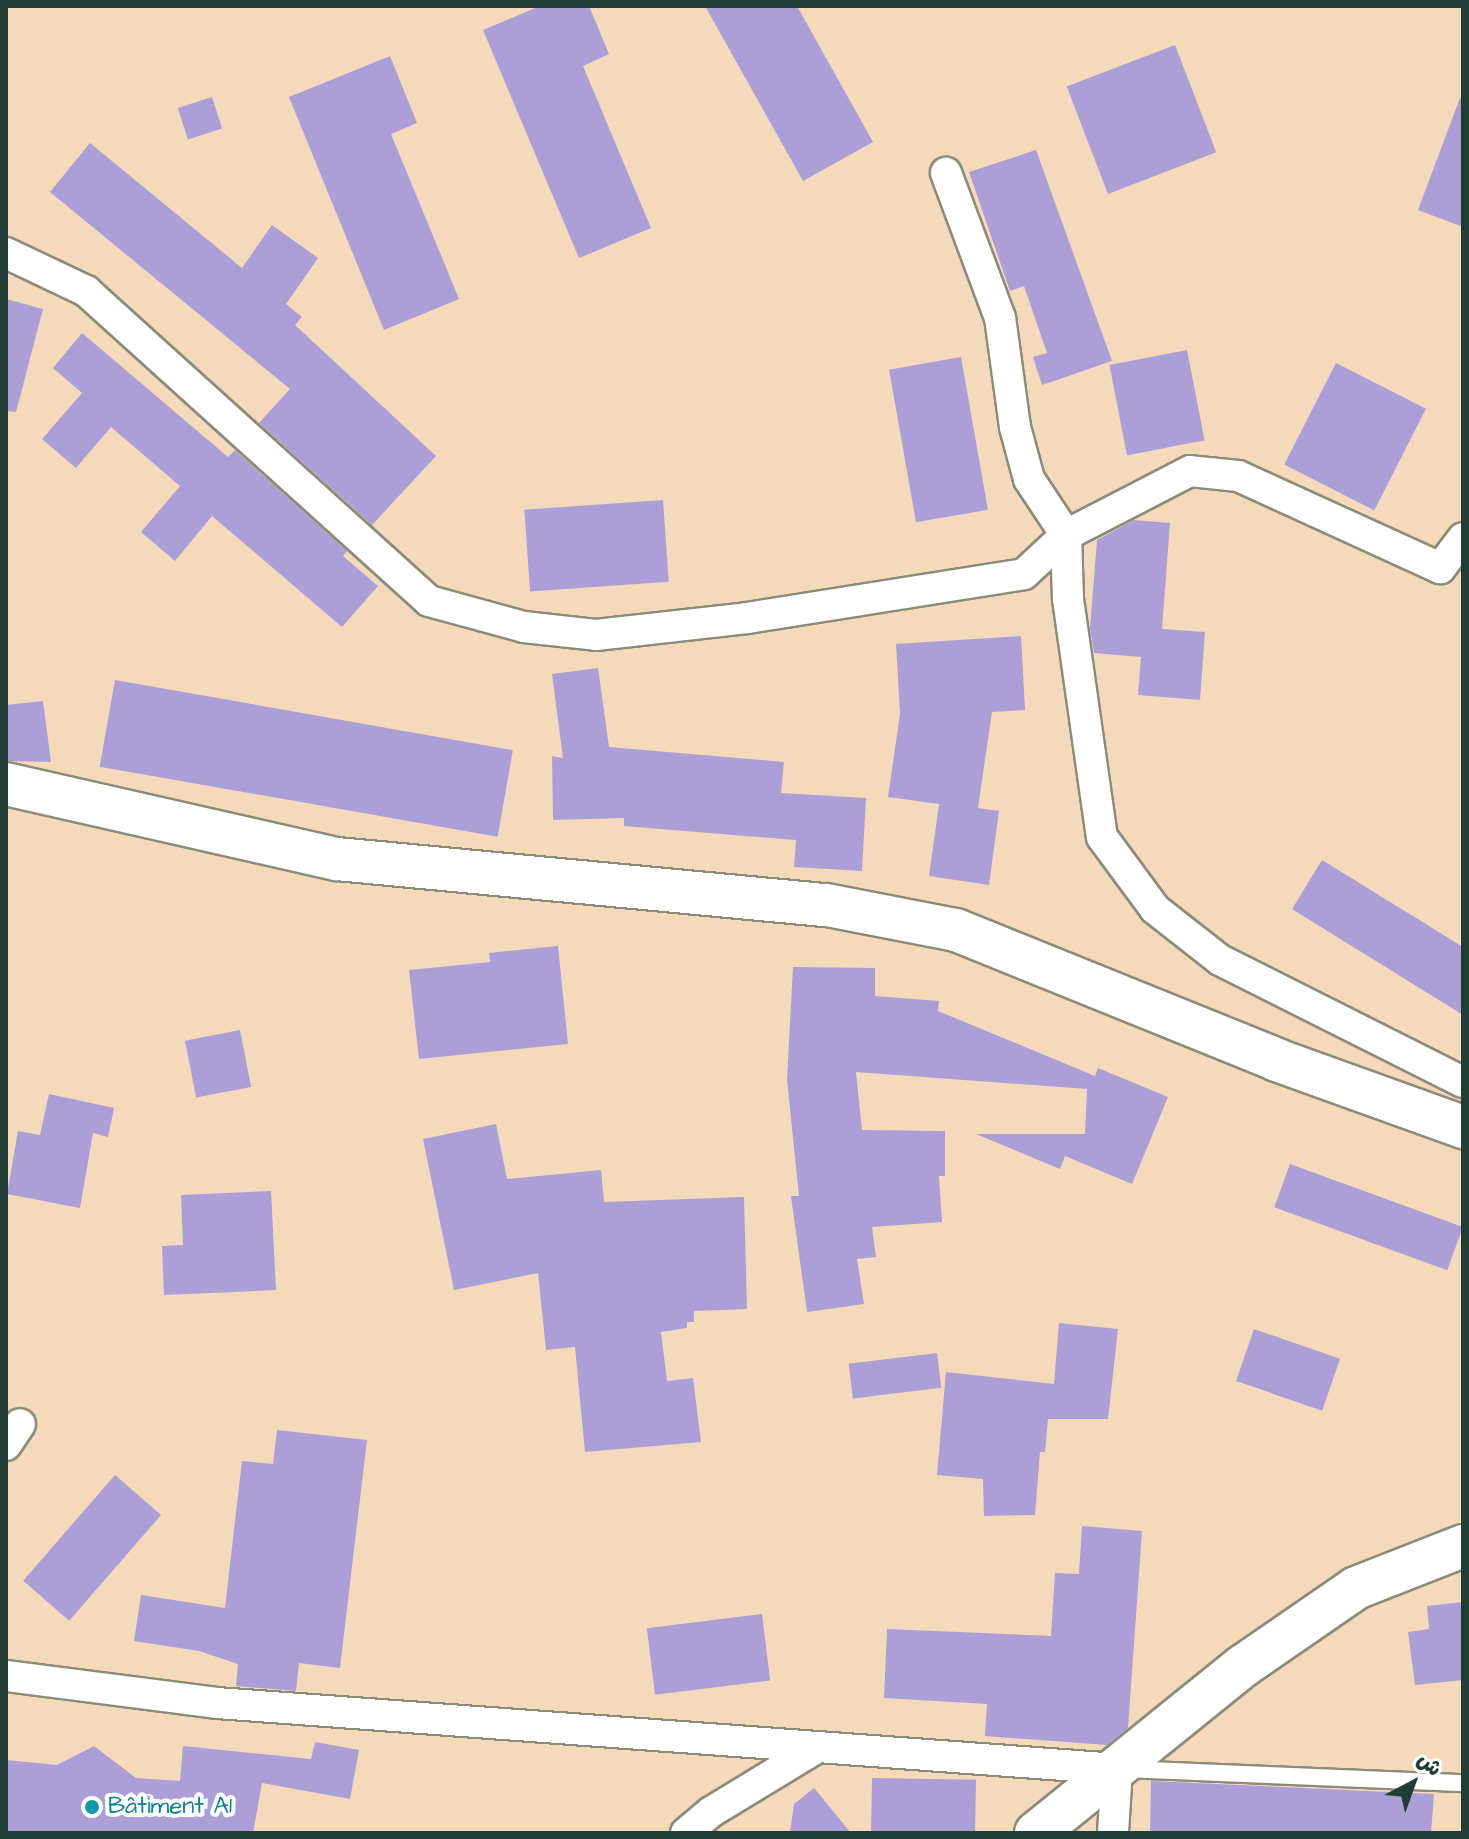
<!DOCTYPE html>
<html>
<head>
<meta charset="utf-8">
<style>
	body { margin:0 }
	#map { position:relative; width:1469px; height:1839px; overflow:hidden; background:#f4d9bb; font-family:"Architects Daughter","Playpen Sans Arabic",sans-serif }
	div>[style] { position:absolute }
	.building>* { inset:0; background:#ac9fd7; transform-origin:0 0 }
	.roads { filter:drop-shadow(2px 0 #8a8b78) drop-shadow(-2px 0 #8a8b78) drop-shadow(0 2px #8a8b78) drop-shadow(0 -2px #8a8b78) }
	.lane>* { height:16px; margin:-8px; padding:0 8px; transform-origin:8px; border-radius:8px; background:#fff }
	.street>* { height:30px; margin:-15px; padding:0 15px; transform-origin:15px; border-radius:15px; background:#fff }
	.secondary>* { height:42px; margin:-21px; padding:0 21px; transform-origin:21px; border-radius:21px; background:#fff }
	.dots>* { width:22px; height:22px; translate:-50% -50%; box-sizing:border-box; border:4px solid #fff; border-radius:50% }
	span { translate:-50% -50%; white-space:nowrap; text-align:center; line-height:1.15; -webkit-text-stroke:8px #fff; paint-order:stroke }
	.culture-label { font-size:24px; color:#0d838f }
	.left { translate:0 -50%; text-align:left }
	.frame { position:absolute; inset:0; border:8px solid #1f3d34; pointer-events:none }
	.north { position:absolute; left:1373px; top:1743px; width:80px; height:80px; -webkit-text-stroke:6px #fff; paint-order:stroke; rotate:41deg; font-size:22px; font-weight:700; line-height:32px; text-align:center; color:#1f3d34 }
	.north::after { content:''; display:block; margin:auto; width:28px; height:36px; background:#1f3d34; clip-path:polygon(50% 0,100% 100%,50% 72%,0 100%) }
</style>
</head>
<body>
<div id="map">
	<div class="building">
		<div style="clip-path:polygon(540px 6px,589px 6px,609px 54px,583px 66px,651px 228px,579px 258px,483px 30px)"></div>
		<div style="clip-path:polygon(705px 6px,797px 6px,873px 142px,803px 181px)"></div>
		<div style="left:1175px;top:45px;width:115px;height:116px;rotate:69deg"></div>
		<div style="clip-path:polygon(390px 56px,417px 123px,391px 134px,459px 299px,384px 330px,289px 97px)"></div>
		<div style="left:212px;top:97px;width:33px;height:36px;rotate:72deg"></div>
		<div style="clip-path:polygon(1460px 98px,1463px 99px,1463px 227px,1418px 210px)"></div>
		<div style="clip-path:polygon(90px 143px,242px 268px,272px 225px,318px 258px,286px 304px,302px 317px,295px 325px,436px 456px,372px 525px,259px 423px,290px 389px,50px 192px)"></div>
		<div style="clip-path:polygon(1036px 150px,1112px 361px,1042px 385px,1033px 357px,1047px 353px,1024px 286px,1010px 291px,969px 172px)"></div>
		<div style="clip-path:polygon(6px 299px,43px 309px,16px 412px,6px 411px)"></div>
		<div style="clip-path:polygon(82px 333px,228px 457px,235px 450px,347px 551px,343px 556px,378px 586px,342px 627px,212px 516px,175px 561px,141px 532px,180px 486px,111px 427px,76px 468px,42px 439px,82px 393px,53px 368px)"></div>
		<div style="left:1187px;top:350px;width:92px;height:79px;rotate:79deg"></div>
		<div style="left:961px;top:357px;width:155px;height:73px;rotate:80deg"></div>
		<div style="left:1336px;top:363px;width:101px;height:114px;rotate:27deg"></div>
		<div style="left:663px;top:500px;width:82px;height:139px;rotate:86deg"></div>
		<div style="clip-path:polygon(1134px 520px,1170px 523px,1162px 629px,1205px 632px,1200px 700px,1138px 695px,1141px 657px,1094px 653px,1090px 628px,1097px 540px)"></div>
		<div style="clip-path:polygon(1021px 636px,1025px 710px,992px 712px,978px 808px,999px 811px,989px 885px,929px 876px,939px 804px,888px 797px,900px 714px,896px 644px)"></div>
		<div style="clip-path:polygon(598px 668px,609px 747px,784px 762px,781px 793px,866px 798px,862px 871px,794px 867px,796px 840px,624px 826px,624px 818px,553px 820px,552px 756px,563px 758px,552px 674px)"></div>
		<div style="left:115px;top:680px;width:404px;height:88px;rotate:10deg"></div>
		<div style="clip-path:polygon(43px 701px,51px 762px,6px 761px,6px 705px)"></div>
		<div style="clip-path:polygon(1322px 860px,1463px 947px,1463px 1015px,1292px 909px)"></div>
		<div style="clip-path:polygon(558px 946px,568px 1044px,419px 1059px,409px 970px,490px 962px,489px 953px)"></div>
		<div style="clip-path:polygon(793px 967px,875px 968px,875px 996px,939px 1001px,938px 1011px,1095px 1076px,1098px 1068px,1168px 1097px,1132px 1184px,1065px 1156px,1060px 1169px,976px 1134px,1085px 1134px,1087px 1089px,856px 1072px,862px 1130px,945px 1131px,945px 1176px,939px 1176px,942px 1222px,872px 1227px,876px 1257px,857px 1259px,864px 1304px,807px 1312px,791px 1196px,799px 1196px,787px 1079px)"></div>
		<div style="left:240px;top:1030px;width:58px;height:56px;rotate:79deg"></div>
		<div style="clip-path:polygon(49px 1094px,114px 1108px,108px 1137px,93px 1133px,80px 1208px,7px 1194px,18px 1131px,40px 1135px)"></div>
		<div style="clip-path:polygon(496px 1124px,507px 1179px,601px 1170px,604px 1202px,744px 1197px,747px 1309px,694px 1311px,694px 1322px,687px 1322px,687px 1328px,661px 1332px,667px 1381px,693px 1378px,701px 1442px,585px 1452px,575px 1347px,546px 1350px,538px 1273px,454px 1290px,423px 1139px)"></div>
		<div style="left:1290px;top:1164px;width:184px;height:46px;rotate:20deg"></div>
		<div style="clip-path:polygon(271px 1191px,276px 1290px,164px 1295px,162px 1246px,183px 1245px,181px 1195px)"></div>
		<div style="clip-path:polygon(1059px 1323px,1118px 1329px,1108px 1419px,1048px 1419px,1045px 1452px,1040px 1452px,1035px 1515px,984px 1516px,983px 1479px,937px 1475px,946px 1372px,1054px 1384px)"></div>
		<div style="left:1254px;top:1329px;width:91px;height:55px;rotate:19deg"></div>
		<div style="left:937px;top:1353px;width:35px;height:89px;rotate:83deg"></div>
		<div style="clip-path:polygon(277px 1430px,367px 1440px,340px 1668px,299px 1663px,296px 1691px,236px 1686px,238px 1664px,199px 1651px,134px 1641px,141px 1595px,225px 1608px,242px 1461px,273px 1464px)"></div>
		<div style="left:115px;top:1475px;width:61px;height:140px;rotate:41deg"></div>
		<div style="clip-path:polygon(1082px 1526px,1142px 1531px,1128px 1728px,1107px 1745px,985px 1736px,987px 1704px,884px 1698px,887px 1629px,1051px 1636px,1055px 1573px,1079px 1574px)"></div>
		<div style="clip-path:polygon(1463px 1602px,1463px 1680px,1415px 1685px,1408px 1632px,1429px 1629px,1427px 1606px)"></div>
		<div style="left:762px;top:1614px;width:67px;height:116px;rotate:83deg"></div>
		<div style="clip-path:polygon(315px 1742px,359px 1750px,350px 1799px,262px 1783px,253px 1833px,6px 1833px,6px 1760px,57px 1765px,94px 1746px,136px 1778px,180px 1781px,183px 1746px,311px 1759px)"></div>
		<div style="left:872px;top:1778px;width:104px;height:55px;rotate:1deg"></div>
		<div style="clip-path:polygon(1151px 1781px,1434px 1794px,1431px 1833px,1150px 1833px)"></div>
		<div style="clip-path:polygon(814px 1788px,851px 1833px,790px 1833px,794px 1804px)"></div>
	</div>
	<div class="roads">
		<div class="lane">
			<div style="left:1127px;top:1769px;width:336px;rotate:2.4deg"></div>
		</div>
		<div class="street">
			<div style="left:6px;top:253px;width:89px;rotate:25.4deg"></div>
			<div style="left:86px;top:291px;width:462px;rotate:42.1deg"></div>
			<div style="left:429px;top:601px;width:98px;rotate:15.3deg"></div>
			<div style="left:524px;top:627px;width:72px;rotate:6.3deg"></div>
			<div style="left:596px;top:635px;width:152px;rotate:-6.4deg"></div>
			<div style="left:747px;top:618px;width:280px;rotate:-9deg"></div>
			<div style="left:1024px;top:574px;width:57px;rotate:-42.9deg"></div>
			<div style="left:1066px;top:535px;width:67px;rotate:-123.5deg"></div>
			<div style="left:1029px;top:479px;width:54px;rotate:-105.1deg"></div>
			<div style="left:1015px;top:427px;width:110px;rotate:-97.8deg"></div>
			<div style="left:1000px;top:318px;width:155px;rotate:-110.4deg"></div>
			<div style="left:1463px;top:538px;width:38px;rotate:127deg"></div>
			<div style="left:1440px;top:568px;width:222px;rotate:-155.5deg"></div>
			<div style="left:1238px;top:476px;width:48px;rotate:-174.1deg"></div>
			<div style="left:1190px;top:471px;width:140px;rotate:152.7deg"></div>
			<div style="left:1066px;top:535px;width:64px;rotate:88.2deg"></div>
			<div style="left:1068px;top:599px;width:240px;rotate:81.9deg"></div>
			<div style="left:1102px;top:837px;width:89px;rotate:53.6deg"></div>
			<div style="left:1155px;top:909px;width:83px;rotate:38.1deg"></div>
			<div style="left:1220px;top:960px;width:272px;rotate:26.7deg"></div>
			<div style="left:6px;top:1445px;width:25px;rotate:-56deg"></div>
			<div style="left:6px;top:1676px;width:213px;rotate:7.3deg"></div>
			<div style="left:217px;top:1703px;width:902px;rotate:4.19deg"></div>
			<div style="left:1117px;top:1769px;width:64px;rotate:93.6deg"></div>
			<div style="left:686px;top:1833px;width:33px;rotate:-40deg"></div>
			<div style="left:711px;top:1812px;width:119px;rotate:-31.3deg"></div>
		</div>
		<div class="secondary">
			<div style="left:6px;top:784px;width:339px;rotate:12.8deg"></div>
			<div style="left:337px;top:859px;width:492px;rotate:5.4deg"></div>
			<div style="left:827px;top:905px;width:131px;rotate:11deg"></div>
			<div style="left:956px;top:930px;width:346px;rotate:22deg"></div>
			<div style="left:1277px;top:1060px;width:198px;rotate:19.8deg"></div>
			<div style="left:1036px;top:1833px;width:266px;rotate:-38.9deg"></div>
			<div style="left:1243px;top:1666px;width:137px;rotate:-34.6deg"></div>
			<div style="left:1356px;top:1588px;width:115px;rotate:-21.4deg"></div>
		</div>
	</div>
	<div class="dots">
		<div style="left:92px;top:1807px;background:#0f9aa8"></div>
	</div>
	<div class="culture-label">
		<span class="left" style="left:108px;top:1807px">Bâtiment A1</span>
	</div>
	<div class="frame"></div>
	<div class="north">ش</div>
</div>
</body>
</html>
